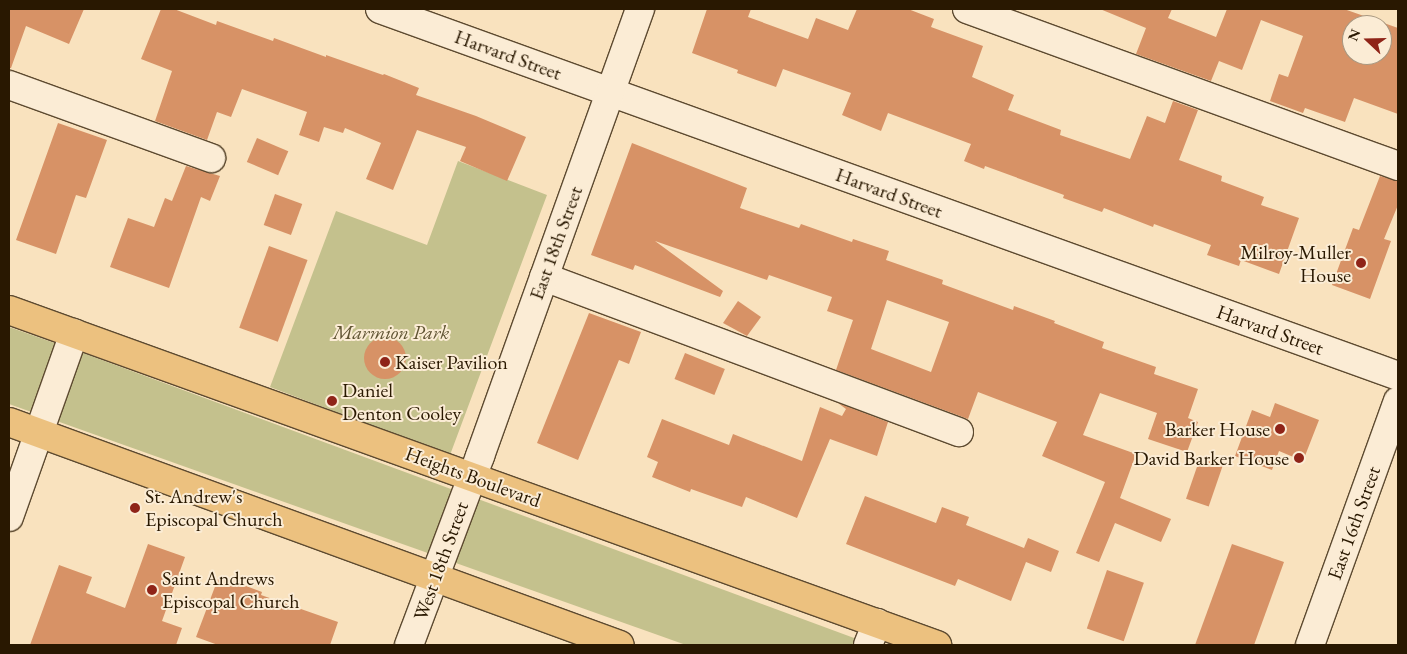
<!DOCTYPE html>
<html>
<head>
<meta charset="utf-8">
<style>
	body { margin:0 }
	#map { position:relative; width:1407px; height:654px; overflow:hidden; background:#f9e2be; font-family:"EB Garamond",serif }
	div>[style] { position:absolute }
	.green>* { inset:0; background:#c4c18d }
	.building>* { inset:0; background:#d79266; transform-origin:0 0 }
	.round { border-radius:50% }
	.roads { filter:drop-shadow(1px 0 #5d4a30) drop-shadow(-1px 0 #5d4a30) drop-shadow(0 1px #5d4a30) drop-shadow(0 -1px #5d4a30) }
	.minor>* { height:28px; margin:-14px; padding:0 14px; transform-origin:14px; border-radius:14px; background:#fbecd5 }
	.major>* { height:28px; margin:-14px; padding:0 14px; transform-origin:14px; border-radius:14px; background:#ecc17f }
	.dots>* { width:14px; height:14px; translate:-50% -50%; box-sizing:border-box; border:2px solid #fbecd5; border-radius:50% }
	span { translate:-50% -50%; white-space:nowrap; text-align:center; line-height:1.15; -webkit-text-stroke:4px #fbecd5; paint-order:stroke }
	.street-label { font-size:20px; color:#291801 }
	.poi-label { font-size:20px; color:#291801 }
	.right { translate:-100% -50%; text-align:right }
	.left { translate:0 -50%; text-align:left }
	.park-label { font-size:20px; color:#5f5332; font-style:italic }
	.frame { position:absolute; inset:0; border:10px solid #291801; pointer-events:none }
	.north { position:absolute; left:1342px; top:15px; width:50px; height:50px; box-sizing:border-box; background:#fbecd5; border:1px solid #a79780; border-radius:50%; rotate:291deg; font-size:14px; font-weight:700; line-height:20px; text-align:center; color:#291801 }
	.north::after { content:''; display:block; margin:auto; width:18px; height:22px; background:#8f2418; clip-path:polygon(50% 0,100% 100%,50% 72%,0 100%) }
</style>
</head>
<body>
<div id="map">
	<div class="green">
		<div style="clip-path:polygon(458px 161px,547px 195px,450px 455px,270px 387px,336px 211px,427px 245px)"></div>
		<div style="clip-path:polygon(9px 327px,83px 353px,873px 645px,686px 645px,9px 404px)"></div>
	</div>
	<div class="building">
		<div style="clip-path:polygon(9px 9px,84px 9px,69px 44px,26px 26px,11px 68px,9px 68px)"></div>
		<div style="clip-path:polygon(161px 9px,174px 9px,216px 25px,217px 21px,273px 41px,274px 38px,326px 57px,326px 55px,383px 75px,384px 74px,419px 88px,416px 95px,476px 116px,526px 137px,507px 181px,460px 161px,466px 147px,417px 130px,393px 190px,366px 179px,381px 143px,345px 128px,343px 133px,324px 127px,319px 142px,299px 135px,307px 112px,242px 89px,231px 117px,217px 112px,207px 140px,155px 121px,172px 71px,141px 59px)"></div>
		<div style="clip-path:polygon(707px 9px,751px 9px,748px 17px,808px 39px,816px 18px,848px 30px,857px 9px,908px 9px,934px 19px,931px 27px,983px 46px,972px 77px,1014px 95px,1008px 110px,1061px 130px,1060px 135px,1130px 159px,1147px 116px,1165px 123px,1173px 101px,1198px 110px,1179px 160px,1222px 176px,1221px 181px,1264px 197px,1261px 205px,1299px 218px,1279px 274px,1241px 260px,1239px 266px,1207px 255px,1211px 245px,1154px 224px,1153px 227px,1104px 208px,1102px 212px,1063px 198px,1064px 195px,985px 166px,984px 169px,964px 161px,971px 144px,888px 113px,881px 131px,842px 115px,851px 93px,783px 69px,776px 87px,737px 73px,738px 70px,692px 53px)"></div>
		<div style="clip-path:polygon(evenodd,1100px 9px,1172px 9px,1168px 18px,1216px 37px,1227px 9px,1344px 9px,1398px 28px,1398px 114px,1354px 98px,1345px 122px,1305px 108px,1303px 113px,1270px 101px,1279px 74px,1288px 77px,1303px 36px,1261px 20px,1242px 70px,1219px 61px,1211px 81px,1136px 54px,1146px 28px,1100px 9px,1352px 25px,1382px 25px,1382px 55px,1352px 55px,1352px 25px)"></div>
		<div style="clip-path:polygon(58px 123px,107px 140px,86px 198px,76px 195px,56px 254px,16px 240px)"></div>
		<div style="left:257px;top:138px;width:34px;height:26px;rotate:23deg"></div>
		<div style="clip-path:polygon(evenodd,632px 143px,747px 188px,740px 208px,799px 228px,801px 224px,852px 242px,853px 239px,889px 251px,886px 260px,943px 280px,942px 284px,1013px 310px,1014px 306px,1055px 321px,1054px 323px,1104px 342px,1102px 348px,1156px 367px,1154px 374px,1198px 389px,1188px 418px,1198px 422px,1187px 452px,1148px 439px,1157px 413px,1100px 393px,1083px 435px,1136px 454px,1120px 498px,1171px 519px,1161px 542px,1115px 523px,1099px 562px,1076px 553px,1105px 482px,1042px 456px,1057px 422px,978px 392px,968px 419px,836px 370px,853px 320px,827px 311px,832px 297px,769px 275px,767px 280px,655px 241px,723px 291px,720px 297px,635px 265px,633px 270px,591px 255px,632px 143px,887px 300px,949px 322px,931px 372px,871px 349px,887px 300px)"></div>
		<div style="clip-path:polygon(186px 166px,220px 176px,210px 201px,201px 197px,169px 288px,110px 267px,128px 218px,154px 227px,165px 198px,172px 201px)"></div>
		<div style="clip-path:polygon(1380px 176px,1398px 181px,1398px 205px,1384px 239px,1391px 241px,1370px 299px,1332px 285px,1353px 228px,1359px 230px)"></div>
		<div style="left:275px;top:194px;width:29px;height:33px;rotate:20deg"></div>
		<div style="left:269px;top:246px;width:41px;height:87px;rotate:20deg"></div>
		<div style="clip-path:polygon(738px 301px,761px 317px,747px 336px,723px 323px)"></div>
		<div style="clip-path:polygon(589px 313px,641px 332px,629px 364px,619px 360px,578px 460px,537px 443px)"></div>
		<div class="round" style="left:364px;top:337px;width:42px;height:42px"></div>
		<div style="left:685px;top:353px;width:43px;height:28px;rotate:22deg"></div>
		<div style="clip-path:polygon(838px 403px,888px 422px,877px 456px,830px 439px,797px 518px,746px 497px,742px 507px,691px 489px,690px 492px,652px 477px,658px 462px,647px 457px,662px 419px,729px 445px,733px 434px,802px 461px,820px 407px,842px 416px,846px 409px)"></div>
		<div style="clip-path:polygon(1275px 403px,1319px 420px,1303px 461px,1279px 451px,1272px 470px,1235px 456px,1252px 410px,1270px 417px)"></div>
		<div style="left:1200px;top:458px;width:24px;height:43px;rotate:19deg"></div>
		<div style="clip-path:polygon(865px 496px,936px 523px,942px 507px,969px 517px,966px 525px,1024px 548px,1028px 538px,1059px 551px,1051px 572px,1026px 562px,1011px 601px,958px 579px,955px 586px,846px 544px)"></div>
		<div style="clip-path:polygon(148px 544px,185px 557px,162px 621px,182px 628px,176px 645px,30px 645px,59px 565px,92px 577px,86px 593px,125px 608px)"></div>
		<div style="clip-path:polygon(1232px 544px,1284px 562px,1254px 645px,1195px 645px)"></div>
		<div style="left:1107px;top:570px;width:39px;height:62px;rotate:19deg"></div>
		<div style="clip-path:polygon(219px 576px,262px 592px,261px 595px,338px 622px,330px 645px,218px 645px,196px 637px)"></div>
	</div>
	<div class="roads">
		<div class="minor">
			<div style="left:380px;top:9px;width:1082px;rotate:19.82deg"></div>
			<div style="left:967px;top:9px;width:459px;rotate:20deg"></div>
			<div style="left:9px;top:85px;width:215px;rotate:19.9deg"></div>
			<div style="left:544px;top:277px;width:443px;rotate:20.5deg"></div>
			<div style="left:9px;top:517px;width:195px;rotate:-70.5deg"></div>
			<div style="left:409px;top:645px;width:202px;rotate:-69.4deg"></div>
			<div style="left:480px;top:456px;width:475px;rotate:-70.3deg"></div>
			<div style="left:868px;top:645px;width:24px;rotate:-68deg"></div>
			<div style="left:1310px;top:645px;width:259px;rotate:-70.2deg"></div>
		</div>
		<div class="major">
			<div style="left:9px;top:310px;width:987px;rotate:19.85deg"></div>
			<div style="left:9px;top:422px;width:650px;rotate:20.05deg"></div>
		</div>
	</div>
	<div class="dots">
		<div style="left:1361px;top:263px;background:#8f2418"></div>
		<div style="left:385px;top:362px;background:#8f2418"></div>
		<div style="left:332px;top:401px;background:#8f2418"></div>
		<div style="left:1280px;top:429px;background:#8f2418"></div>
		<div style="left:1299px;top:458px;background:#8f2418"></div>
		<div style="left:135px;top:508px;background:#8f2418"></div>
		<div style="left:152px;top:590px;background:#8f2418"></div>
	</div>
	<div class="street-label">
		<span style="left:508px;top:55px;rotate:20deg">Harvard Street</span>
		<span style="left:889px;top:193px;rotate:20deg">Harvard Street</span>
		<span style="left:556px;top:243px;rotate:-70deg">East 18th Street</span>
		<span style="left:1270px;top:330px;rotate:20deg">Harvard Street</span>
		<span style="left:473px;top:477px;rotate:20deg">Heights Boulevard</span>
		<span style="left:1354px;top:523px;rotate:-70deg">East 16th Street</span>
		<span style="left:441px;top:561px;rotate:-70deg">West 18th Street</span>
	</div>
	<div class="poi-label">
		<span class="right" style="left:1351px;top:264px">Milroy-Muller<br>House</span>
		<span class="left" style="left:395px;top:362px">Kaiser Pavilion</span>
		<span class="left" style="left:342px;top:402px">Daniel<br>Denton Cooley</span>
		<span class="right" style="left:1270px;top:429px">Barker House</span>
		<span class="right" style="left:1289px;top:458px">David Barker House</span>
		<span class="left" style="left:145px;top:508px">St. Andrew's<br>Episcopal Church</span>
		<span class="left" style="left:162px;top:590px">Saint Andrews<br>Episcopal Church</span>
	</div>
	<div class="park-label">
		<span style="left:391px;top:332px">Marmion Park</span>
	</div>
	<div class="frame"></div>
	<div class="north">N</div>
</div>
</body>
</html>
